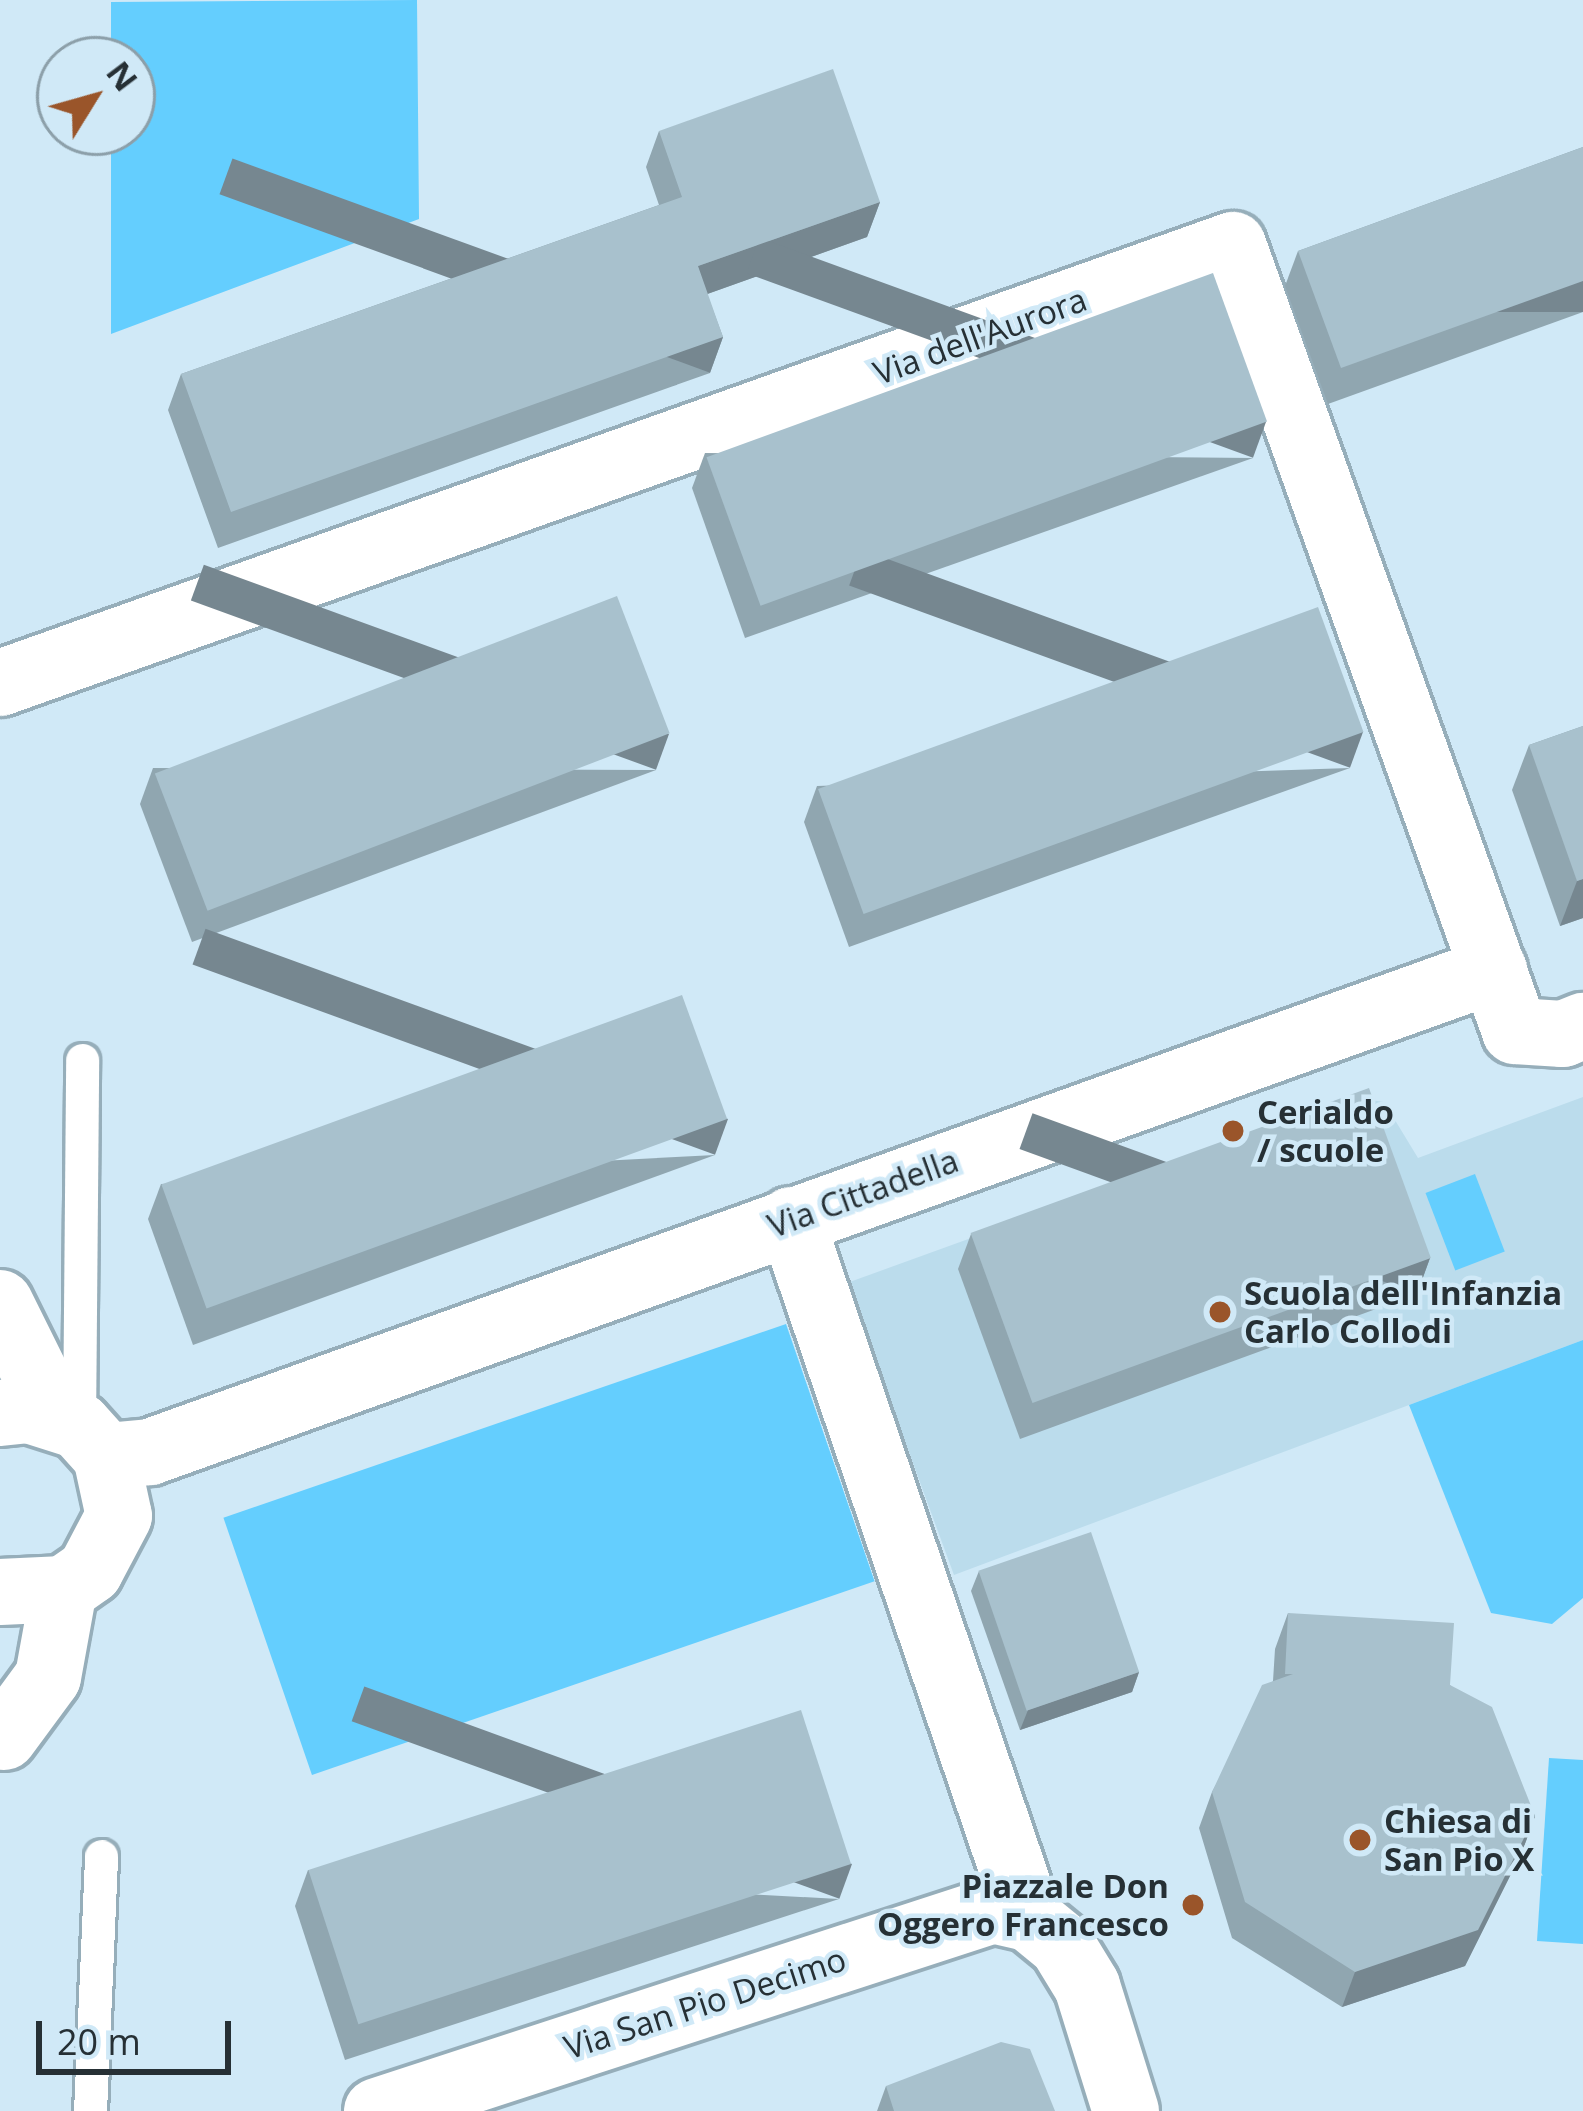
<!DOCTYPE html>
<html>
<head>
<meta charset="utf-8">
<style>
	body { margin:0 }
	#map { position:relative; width:1583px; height:2111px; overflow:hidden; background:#d0e9f7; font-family:"Open Sans",sans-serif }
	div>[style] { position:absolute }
	.built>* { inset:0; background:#bbdcec }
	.green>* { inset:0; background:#64cefe; transform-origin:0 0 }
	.roads { filter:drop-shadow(3px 0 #96aeba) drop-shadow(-3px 0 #96aeba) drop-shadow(0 3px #96aeba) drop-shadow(0 -3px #96aeba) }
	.service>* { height:33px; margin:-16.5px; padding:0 16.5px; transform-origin:16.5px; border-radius:16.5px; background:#fff }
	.minor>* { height:66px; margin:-33px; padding:0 33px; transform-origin:33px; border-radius:33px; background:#fff }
	.tertiary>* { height:66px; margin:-33px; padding:0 33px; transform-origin:33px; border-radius:33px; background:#fff }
	.wall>* { inset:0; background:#90a6b0 }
	.shaded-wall>* { inset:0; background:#768790; transform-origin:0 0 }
	.building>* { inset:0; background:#a8c1cd; transform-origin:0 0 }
	.dots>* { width:33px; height:33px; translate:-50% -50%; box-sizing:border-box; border:6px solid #d0e9f7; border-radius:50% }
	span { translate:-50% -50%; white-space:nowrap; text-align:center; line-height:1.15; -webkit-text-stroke:9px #d0e9f7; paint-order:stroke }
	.street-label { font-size:33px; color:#263035 }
	.poi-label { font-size:33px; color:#263035; font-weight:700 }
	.left { translate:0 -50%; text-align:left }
	.right { translate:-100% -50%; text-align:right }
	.north { position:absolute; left:36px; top:36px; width:120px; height:120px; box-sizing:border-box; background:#d0e9f7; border:3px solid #8c9fa9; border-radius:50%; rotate:53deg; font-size:33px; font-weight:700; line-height:48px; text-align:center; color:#263035 }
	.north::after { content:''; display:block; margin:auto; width:42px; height:54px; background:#9a552a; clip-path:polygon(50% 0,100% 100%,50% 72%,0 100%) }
	.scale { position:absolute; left:36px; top:2021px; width:195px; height:54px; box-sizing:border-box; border:6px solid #263035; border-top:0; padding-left:15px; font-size:36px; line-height:42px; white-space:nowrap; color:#263035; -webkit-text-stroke:9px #d0e9f7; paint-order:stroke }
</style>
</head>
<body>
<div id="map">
	<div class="built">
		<div style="clip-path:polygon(1583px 1097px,1583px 1340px,954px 1575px,847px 1283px,1357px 1098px,1384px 1102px,1418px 1158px)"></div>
	</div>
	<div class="green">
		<div style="clip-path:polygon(417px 0,419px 219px,111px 334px,111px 132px,132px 132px,132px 60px,111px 60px,111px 2px)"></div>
		<div style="left:1475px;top:1174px;width:83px;height:53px;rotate:69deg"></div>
		<div style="left:786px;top:1324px;width:272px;height:595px;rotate:71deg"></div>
		<div style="clip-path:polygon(1583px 1340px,1583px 1598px,1552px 1624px,1491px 1613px,1409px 1405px)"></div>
		<div style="clip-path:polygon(1549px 1758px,1583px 1760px,1583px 1944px,1537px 1941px)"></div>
	</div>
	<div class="roads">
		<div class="service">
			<div style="left:79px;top:1426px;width:366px;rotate:-89.5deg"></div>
			<div style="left:90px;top:2111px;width:255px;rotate:-87.5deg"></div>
		</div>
		<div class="minor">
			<div style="left:0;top:683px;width:1308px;rotate:-19.56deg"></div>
			<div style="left:1233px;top:245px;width:835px;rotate:70.26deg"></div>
			<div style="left:1515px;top:1031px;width:48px;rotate:3.6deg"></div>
			<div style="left:1563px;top:1034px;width:22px;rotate:-22deg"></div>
			<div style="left:791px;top:1220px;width:737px;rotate:71.17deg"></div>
			<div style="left:106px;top:1456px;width:44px;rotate:-5.2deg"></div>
			<div style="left:150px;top:1452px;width:1428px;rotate:-19.73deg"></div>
			<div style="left:377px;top:2111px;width:648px;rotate:-18.07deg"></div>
			<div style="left:993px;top:1910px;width:37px;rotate:13deg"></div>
			<div style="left:1029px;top:1918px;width:43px;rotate:39.3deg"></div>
			<div style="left:1062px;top:1945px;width:48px;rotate:58.6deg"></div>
			<div style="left:1087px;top:1986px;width:131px;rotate:72.7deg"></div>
		</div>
		<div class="tertiary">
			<div style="left:0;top:1303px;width:124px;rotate:63.6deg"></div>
			<div style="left:0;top:1413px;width:29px;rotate:-6deg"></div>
			<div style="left:29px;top:1410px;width:52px;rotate:17.7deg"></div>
			<div style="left:79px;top:1426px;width:40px;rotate:48deg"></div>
			<div style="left:106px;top:1456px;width:61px;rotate:77.8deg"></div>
			<div style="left:119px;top:1516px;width:62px;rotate:117.8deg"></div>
			<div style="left:90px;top:1571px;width:32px;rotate:145deg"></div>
			<div style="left:64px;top:1589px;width:64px;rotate:177.3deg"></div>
			<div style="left:4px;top:1737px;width:74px;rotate:-53.7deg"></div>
			<div style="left:48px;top:1677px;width:89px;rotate:-79.7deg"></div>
		</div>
	</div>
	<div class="wall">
		<div style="clip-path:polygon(659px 131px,880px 202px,867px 237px,707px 294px,723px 337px,710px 373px,218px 548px,168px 410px,181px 374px,659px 205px,646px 167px)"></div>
		<div style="clip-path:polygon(1583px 147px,1583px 312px,1328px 404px,1285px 286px,1298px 251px)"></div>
		<div style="clip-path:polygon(705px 453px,1253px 458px,745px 638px,692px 488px)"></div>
		<div style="clip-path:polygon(1583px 726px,1583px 918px,1560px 926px,1512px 790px,1529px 745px)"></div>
		<div style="clip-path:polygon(153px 768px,656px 770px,192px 942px,140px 804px)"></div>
		<div style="clip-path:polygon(1350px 768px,849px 947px,804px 822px,817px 786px)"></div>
		<div style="clip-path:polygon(715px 1155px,193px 1345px,148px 1219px,161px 1184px)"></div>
		<div style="clip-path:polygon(971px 1234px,1430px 1258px,1417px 1294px,1020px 1439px,958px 1269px)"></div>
		<div style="clip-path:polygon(979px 1571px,1139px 1672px,1132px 1692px,1020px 1730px,971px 1591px)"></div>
		<div style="clip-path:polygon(1288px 1613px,1450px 1685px,1535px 1816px,1522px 1852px,1465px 1966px,1342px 2007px,1232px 1938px,1199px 1828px,1212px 1792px,1273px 1681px,1275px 1649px)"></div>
		<div style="clip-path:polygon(308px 1870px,839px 1899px,345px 2060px,295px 1906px)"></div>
		<div style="clip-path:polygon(886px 2086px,1055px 2111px,877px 2111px)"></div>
	</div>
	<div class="shaded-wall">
		<div style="clip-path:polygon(880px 202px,867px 237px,685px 302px,698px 266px)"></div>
		<div style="left:1583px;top:281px;width:31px;height:257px;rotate:90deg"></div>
		<div style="left:723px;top:337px;width:38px;height:522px;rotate:110deg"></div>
		<div style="left:1266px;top:422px;width:38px;height:539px;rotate:110deg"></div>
		<div style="left:1363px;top:732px;width:38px;height:533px;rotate:110deg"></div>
		<div style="left:669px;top:734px;width:38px;height:495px;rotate:110deg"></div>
		<div style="clip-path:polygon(1583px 879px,1583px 918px,1560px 926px,1577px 881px)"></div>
		<div style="left:728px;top:1119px;width:38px;height:556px;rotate:110deg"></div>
		<div style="left:1430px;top:1258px;width:38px;height:423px;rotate:110deg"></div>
		<div style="clip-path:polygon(1139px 1672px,1132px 1692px,1020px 1730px,1028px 1710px)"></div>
		<div style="clip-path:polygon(1535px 1816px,1522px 1852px,1465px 1966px,1342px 2007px,1355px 1972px)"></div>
		<div style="left:852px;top:1864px;width:37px;height:519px;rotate:110deg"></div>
	</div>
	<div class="building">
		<div style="clip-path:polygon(833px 69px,880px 202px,698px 266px,723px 337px,231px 512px,181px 374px,682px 197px,659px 131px)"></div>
		<div style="clip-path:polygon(1583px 147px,1583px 281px,1341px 368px,1298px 251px)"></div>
		<div style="left:1213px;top:273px;width:158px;height:539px;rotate:70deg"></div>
		<div style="left:617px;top:596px;width:147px;height:495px;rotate:69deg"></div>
		<div style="left:1318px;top:607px;width:133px;height:532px;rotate:70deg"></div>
		<div style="clip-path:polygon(1583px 726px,1583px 879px,1577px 881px,1529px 745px)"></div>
		<div style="left:682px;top:995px;width:132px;height:554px;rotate:70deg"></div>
		<div style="left:1369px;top:1088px;width:181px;height:424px;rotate:70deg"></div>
		<div style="left:1091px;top:1532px;width:148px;height:119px;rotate:71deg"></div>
		<div style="clip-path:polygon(1288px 1613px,1454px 1623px,1450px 1685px,1492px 1707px,1535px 1816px,1478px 1930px,1355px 1972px,1245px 1902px,1212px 1792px,1262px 1685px,1293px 1674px,1285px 1674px)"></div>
		<div style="left:801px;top:1710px;width:162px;height:518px;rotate:72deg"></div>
		<div style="clip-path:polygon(1001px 2042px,1030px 2049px,1055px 2111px,894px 2111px,886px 2086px)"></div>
	</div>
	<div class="dots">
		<div style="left:1233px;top:1131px;background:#9a552a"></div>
		<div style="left:1220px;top:1312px;background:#9a552a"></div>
		<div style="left:1360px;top:1840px;background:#9a552a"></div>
		<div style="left:1193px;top:1905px;background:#9a552a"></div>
	</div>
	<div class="street-label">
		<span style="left:980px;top:336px;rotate:-20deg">Via dell'Aurora</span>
		<span style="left:863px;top:1193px;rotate:-20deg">Via Cittadella</span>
		<span style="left:705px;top:2003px;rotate:-18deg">Via San Pio Decimo</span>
	</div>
	<div class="poi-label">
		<span class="left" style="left:1257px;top:1131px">Cerialdo<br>/ scuole</span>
		<span class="left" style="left:1244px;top:1312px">Scuola dell'Infanzia<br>Carlo Collodi</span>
		<span class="left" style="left:1384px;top:1840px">Chiesa di<br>San Pio X</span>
		<span class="right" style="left:1169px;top:1905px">Piazzale Don<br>Oggero Francesco</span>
	</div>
	<div class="north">N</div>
	<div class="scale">20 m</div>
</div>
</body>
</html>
